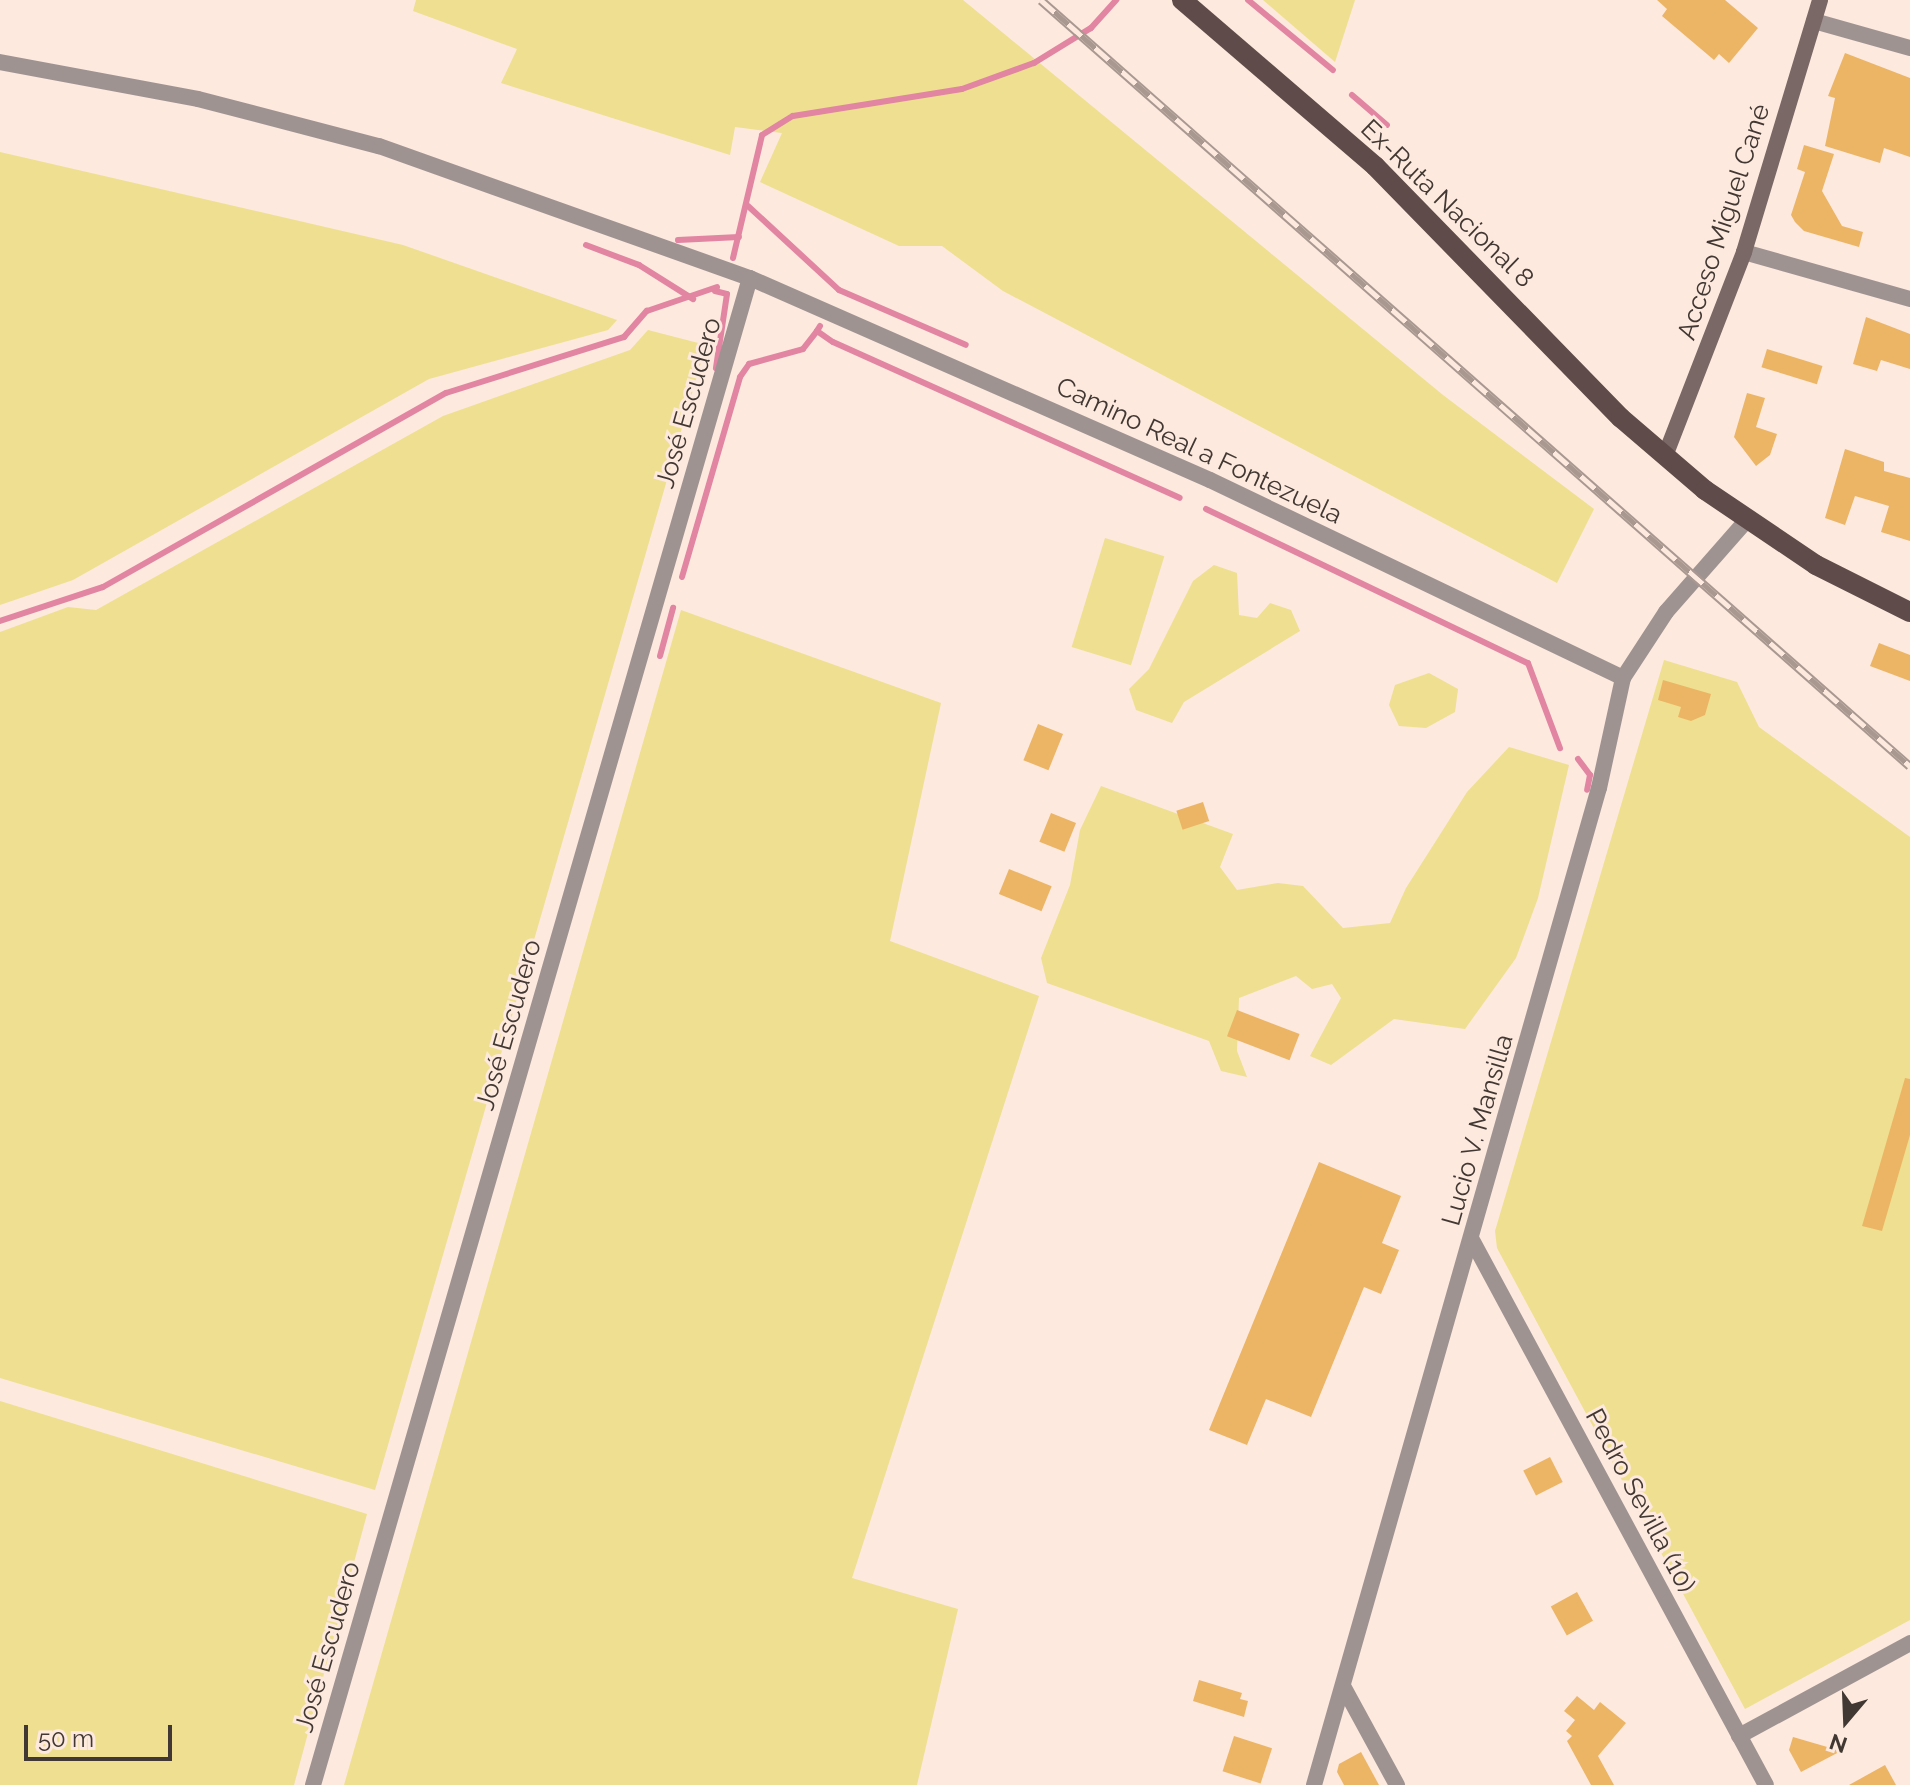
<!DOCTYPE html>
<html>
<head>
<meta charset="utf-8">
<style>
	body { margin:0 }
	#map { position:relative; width:1910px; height:1785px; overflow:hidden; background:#fde9de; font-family:Raleway,sans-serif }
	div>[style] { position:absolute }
	.green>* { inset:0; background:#eee090; transform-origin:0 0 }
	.stream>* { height:6px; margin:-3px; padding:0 3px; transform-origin:3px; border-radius:3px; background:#e185a2 }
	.building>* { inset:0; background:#ecb565; transform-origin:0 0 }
	.minor>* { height:16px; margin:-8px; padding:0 8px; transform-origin:8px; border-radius:8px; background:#9f9392 }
	.secondary>* { height:16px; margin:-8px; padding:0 8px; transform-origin:8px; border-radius:8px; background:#7a6867 }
	.primary>* { height:20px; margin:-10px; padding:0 10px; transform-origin:10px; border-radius:10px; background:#5f4b49 }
	.rail>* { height:9px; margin-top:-4.5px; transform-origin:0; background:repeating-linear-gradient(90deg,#fde9de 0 18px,#a89890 0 36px); box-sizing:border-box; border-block:2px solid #a89890 }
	span { translate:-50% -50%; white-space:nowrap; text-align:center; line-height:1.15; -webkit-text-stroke:6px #fde9de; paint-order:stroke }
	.street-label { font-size:26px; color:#423833 }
	.north { position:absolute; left:1806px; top:1681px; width:80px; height:80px; -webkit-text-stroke:6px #fde9de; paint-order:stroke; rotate:199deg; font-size:22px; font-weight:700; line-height:32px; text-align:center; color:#423833 }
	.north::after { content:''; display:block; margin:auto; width:28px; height:36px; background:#423833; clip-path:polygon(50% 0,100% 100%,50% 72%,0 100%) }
	.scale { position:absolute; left:24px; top:1725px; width:148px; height:36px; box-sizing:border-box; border:4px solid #423833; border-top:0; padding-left:10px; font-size:24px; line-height:28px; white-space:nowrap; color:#423833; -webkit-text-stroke:6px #fde9de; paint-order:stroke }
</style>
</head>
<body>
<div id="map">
	<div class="green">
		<div style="clip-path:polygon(416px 0,963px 0,1443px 395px,1594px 509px,1557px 583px,1003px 291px,942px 246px,899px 246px,760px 182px,782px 133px,735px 127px,730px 155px,501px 83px,517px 49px,413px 11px)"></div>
		<div style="clip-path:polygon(1263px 0,1355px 0,1335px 62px)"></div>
		<div style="clip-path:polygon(0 152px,403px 245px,617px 320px,608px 330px,429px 379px,73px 580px,0 605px)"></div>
		<div style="clip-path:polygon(648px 330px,706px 345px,375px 1490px,0 1378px,0 632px,68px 607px,96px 610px,443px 416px,630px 350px)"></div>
		<div style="left:1105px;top:538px;width:62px;height:114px;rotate:17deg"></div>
		<div style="clip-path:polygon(1214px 565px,1237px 573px,1239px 615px,1257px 618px,1270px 603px,1291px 610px,1300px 631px,1184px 702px,1172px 723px,1136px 710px,1129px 689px,1149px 669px,1193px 581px)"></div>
		<div style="clip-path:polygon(681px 610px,941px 703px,890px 941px,1039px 996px,852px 1578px,958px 1609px,917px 1785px,344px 1785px)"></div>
		<div style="clip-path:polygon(1664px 660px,1737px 682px,1759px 727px,1910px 837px,1910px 1620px,1745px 1709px,1497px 1248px,1495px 1231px)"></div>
		<div style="clip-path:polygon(1429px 673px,1458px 689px,1455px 712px,1426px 728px,1399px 726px,1389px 705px,1395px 685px)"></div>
		<div style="clip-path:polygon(1509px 747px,1569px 765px,1538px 898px,1516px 958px,1465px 1029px,1394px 1019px,1331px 1065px,1310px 1056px,1341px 998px,1332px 984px,1312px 989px,1296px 976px,1239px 998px,1237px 1051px,1247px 1077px,1221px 1071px,1209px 1041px,1047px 983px,1041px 958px,1070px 885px,1080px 830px,1101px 786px,1233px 834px,1220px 867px,1237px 890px,1278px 883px,1303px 886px,1343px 928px,1390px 923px,1406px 888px,1467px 792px)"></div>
		<div style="clip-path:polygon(0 1401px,367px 1514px,294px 1785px,0 1785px)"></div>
	</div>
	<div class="stream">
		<div style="left:1248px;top:0;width:110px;rotate:39.5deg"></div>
		<div style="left:1352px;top:95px;width:46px;rotate:40.6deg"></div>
		<div style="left:748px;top:206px;width:124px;rotate:42.7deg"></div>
		<div style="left:839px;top:290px;width:138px;rotate:23.4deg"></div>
		<div style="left:678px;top:240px;width:61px;rotate:-2.8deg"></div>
		<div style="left:586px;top:245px;width:57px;rotate:20.7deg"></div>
		<div style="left:639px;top:265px;width:64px;rotate:32.2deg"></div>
		<div style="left:733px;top:258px;width:126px;rotate:-76.7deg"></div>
		<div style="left:762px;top:135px;width:36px;rotate:-32deg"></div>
		<div style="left:793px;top:116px;width:171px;rotate:-9.1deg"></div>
		<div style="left:962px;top:89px;width:77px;rotate:-19.9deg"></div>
		<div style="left:1034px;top:63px;width:67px;rotate:-31.6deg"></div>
		<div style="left:1091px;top:28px;width:38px;rotate:-48deg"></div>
		<div style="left:715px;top:291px;width:12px;rotate:14deg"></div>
		<div style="left:727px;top:294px;width:75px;rotate:98.5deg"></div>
		<div style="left:820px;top:326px;width:6px;rotate:121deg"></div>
		<div style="left:817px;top:331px;width:19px;rotate:35deg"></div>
		<div style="left:833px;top:342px;width:380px;rotate:24.2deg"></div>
		<div style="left:1206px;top:509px;width:357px;rotate:25.6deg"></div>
		<div style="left:1528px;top:663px;width:91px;rotate:69.4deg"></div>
		<div style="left:682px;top:577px;width:208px;rotate:-73.8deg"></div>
		<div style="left:740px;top:377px;width:16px;rotate:-55deg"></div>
		<div style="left:749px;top:364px;width:56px;rotate:-15.5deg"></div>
		<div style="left:803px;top:349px;width:23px;rotate:-52deg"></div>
		<div style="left:0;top:621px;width:108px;rotate:-18.3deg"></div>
		<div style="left:103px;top:587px;width:394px;rotate:-29.5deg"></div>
		<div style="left:446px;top:393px;width:187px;rotate:-17.5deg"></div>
		<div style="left:624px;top:337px;width:35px;rotate:-49deg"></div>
		<div style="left:647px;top:311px;width:74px;rotate:-18.9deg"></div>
		<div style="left:660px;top:656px;width:50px;rotate:-74.8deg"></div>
		<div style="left:1578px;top:759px;width:20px;rotate:53deg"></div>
		<div style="left:1590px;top:775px;width:15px;rotate:101deg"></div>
	</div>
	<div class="building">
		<div style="clip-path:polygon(1657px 0,1725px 0,1758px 28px,1729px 63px,1719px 54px,1714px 60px,1662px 16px,1667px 9px)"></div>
		<div style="clip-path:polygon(1845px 53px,1910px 78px,1910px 157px,1884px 148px,1880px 163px,1825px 146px,1835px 98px,1828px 96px)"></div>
		<div style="clip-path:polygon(1804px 145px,1834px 154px,1822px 191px,1842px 226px,1863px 232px,1859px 247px,1804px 231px,1795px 222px,1791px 215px,1805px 172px,1797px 169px)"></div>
		<div style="clip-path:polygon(1866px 317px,1910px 334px,1910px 369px,1881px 360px,1877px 371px,1853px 364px)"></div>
		<div style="left:1767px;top:349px;width:58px;height:19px;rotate:17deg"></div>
		<div style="clip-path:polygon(1747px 393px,1765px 398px,1756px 427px,1777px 434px,1770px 455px,1756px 466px,1734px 437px)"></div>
		<div style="clip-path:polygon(1845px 449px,1884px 462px,1884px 471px,1910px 478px,1910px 541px,1881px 532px,1889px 506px,1855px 496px,1845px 525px,1825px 518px)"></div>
		<div style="clip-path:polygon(1879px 643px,1910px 655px,1910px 681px,1870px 666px)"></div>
		<div style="clip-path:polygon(1663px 680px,1711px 694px,1705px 715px,1691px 721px,1678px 717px,1681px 707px,1658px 700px)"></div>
		<div style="left:1038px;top:724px;width:27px;height:39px;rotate:22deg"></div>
		<div style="left:1203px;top:802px;width:20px;height:28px;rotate:72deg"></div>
		<div style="left:1051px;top:813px;width:27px;height:31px;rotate:22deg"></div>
		<div style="left:1009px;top:869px;width:46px;height:27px;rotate:22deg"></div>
		<div style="left:1237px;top:1010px;width:67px;height:28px;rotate:21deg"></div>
		<div style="clip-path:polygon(1905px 1078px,1910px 1079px,1910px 1135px,1882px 1231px,1862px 1226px)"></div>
		<div style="clip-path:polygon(1319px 1162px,1401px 1196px,1382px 1243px,1399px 1250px,1381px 1294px,1364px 1287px,1311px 1417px,1266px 1399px,1247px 1445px,1209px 1430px)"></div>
		<div style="left:1550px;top:1457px;width:28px;height:30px;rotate:63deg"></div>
		<div style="left:1577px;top:1592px;width:33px;height:30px;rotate:61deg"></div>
		<div style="clip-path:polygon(1199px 1680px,1242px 1693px,1240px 1699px,1248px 1701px,1244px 1717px,1193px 1701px)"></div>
		<div style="clip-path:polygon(1577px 1696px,1594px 1710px,1600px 1702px,1626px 1723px,1598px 1756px,1614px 1785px,1591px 1785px,1567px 1741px,1572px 1736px,1566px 1731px,1575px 1720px,1564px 1711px)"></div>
		<div style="left:1234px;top:1736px;width:40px;height:37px;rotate:18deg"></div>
		<div style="clip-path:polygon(1793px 1737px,1841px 1751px,1801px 1772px,1789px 1750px)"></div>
		<div style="clip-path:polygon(1361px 1752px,1379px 1785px,1344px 1785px,1337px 1772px,1339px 1764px)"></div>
		<div style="clip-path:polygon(1885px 1765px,1896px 1785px,1849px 1785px)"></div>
	</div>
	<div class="minor">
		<div style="left:1814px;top:21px;width:100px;rotate:15.7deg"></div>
		<div style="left:0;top:62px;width:201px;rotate:10.6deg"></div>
		<div style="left:198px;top:99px;width:187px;rotate:14.6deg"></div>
		<div style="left:379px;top:146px;width:394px;rotate:19.6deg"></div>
		<div style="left:750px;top:278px;width:502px;rotate:23.71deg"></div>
		<div style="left:1210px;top:480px;width:458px;rotate:25.6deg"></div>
		<div style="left:1744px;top:252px;width:173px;rotate:15.8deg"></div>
		<div style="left:1472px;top:1240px;width:619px;rotate:61.66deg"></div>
		<div style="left:1343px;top:1686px;width:113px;rotate:61.4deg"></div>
		<div style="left:1739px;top:1736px;width:195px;rotate:-28.5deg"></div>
		<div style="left:313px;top:1785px;width:1569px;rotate:-73.83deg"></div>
		<div style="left:1314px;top:1785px;width:1037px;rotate:-74.05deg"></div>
		<div style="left:1599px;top:788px;width:113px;rotate:-77.7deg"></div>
		<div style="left:1623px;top:678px;width:79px;rotate:-56.9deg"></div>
		<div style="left:1666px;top:612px;width:121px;rotate:-48.7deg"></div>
	</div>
	<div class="secondary">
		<div style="left:1665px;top:456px;width:219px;rotate:-68.8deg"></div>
		<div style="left:1744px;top:252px;width:263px;rotate:-73.2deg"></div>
	</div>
	<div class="primary">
		<div style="left:1182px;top:0;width:255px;rotate:40.7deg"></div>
		<div style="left:1375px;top:166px;width:352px;rotate:45.7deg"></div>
		<div style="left:1621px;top:418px;width:111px;rotate:40.6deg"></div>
		<div style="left:1705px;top:490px;width:134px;rotate:34deg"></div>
		<div style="left:1816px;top:565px;width:105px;rotate:26.6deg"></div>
	</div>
	<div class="rail">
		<div style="left:1041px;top:0;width:1158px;rotate:41.4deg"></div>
	</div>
	<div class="street-label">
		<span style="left:1447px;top:204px;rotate:44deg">Ex-Ruta Nacional 8</span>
		<span style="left:1724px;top:222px;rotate:-72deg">Acceso Miguel Cané</span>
		<span style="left:689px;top:403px;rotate:-74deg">José Escudero</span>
		<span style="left:1199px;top:451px;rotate:25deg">Camino Real a Fontezuela</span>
		<span style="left:509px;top:1025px;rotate:-74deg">José Escudero</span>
		<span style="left:1478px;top:1130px;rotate:-74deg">Lucio V. Mansilla</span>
		<span style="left:1640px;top:1501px;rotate:62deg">Pedro Sevilla (10)</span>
		<span style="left:328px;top:1647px;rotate:-74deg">José Escudero</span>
	</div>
	<div class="north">N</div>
	<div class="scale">50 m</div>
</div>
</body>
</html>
